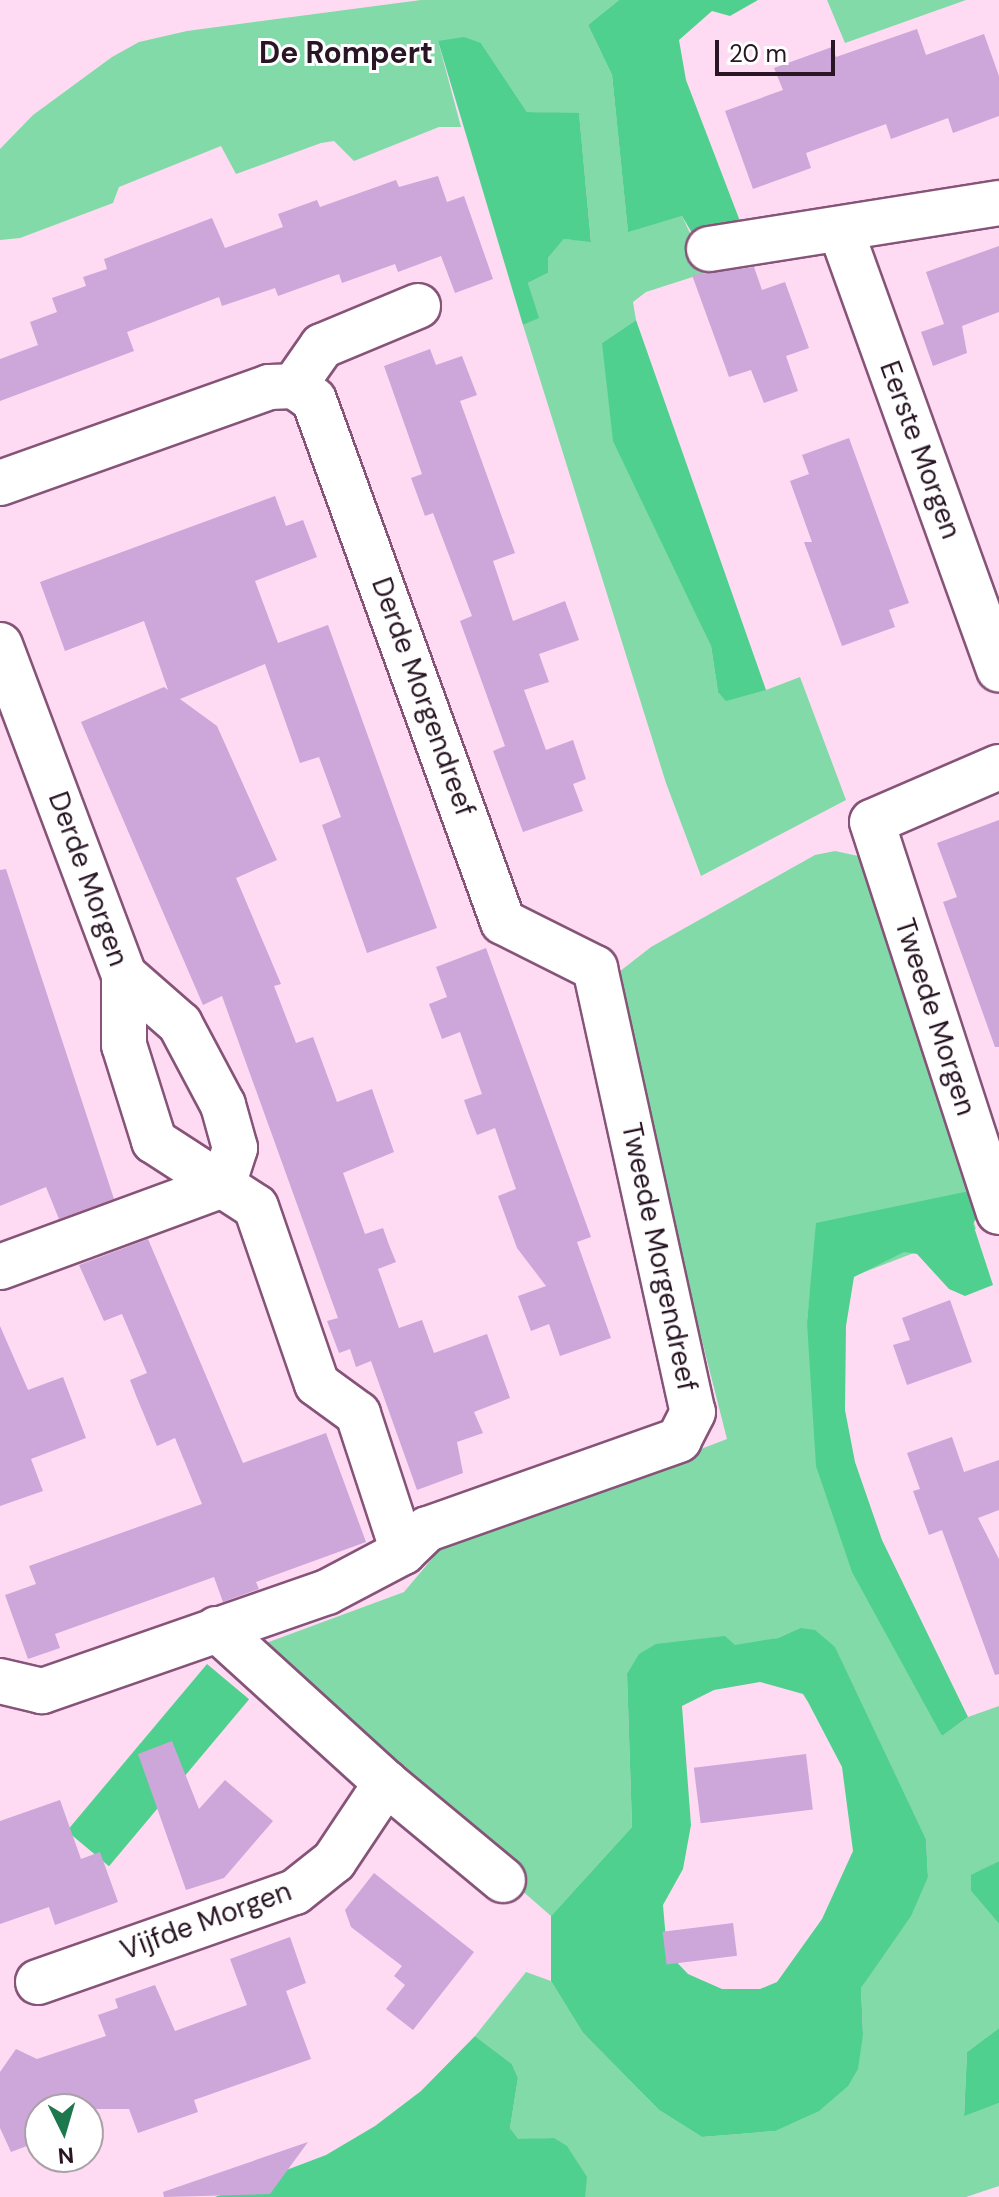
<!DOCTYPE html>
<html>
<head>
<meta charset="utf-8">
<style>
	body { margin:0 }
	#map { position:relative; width:999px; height:2197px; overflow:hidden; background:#fedbf3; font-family:"DM Sans",sans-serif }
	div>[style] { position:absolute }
	.green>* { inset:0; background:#81daa7 }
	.forest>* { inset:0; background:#50d08e; transform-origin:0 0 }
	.building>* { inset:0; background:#cda6da; transform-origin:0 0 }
	.roads { filter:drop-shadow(2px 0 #865478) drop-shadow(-2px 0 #865478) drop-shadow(0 2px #865478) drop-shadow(0 -2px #865478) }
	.minor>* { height:44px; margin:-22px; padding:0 22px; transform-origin:22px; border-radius:22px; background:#fff }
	span { translate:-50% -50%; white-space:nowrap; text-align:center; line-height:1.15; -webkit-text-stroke:6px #fff; paint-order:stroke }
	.street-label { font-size:28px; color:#291524 }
	.neighbourhood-label { font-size:30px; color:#291524; font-weight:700 }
	.north { position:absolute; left:24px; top:2093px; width:80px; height:80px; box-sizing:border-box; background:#fff; border:2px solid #a9a1a7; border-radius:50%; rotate:175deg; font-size:22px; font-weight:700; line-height:32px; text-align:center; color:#291524 }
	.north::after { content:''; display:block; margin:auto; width:28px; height:36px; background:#1e784d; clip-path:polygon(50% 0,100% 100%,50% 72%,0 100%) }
	.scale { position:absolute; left:715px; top:40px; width:120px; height:36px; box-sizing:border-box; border:4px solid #291524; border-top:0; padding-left:10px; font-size:24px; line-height:28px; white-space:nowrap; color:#291524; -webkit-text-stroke:6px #fff; paint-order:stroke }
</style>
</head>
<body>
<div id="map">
	<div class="green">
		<div style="clip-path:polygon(421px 0,619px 0,588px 25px,612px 75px,628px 231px,682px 216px,708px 272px,646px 292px,633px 302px,636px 320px,602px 343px,686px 591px,711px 646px,718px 692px,766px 690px,800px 677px,846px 800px,701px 876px,666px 783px,523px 325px,538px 318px,528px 283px,548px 273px,548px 258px,564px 239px,591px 241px,579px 114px,527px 112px,481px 43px,438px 41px,461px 127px,439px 127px,354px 161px,334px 141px,321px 143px,236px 174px,221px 146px,119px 187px,113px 203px,20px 238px,0 240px,0 149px,33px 115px,112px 57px,139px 42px,187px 31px)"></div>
		<div style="clip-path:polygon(827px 0,966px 0,845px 43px)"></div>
		<div style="clip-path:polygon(835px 851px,863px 857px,979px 1189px,965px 1192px,976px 1229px,810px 1293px,807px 1322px,942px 1736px,968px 1717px,999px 1706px,999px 1861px,971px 1876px,971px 1891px,999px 1924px,999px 2028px,967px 2052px,964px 2115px,999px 2103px,999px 2186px,966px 2197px,585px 2197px,554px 2138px,518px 2140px,510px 2128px,518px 2078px,512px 2064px,475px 2036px,526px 1972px,551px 1981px,583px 2033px,659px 2110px,702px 2137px,775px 2131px,863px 2034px,861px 1988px,928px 1877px,926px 1839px,835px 1648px,800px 1628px,778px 1638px,627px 1674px,632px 1827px,551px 1916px,247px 1650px,404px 1592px,441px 1548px,727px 1439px,610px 979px,651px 947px,815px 855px)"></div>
	</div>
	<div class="forest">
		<div style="clip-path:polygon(619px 0,758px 0,730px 16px,712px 11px,679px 40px,686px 80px,743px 229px,699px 245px,682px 216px,628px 232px,612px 75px,588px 25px)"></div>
		<div style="clip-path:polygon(464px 37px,481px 43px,527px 112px,579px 113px,591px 242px,564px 239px,548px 258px,548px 273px,528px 283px,539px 318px,523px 325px,438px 41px)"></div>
		<div style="clip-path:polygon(636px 320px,766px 690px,726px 701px,718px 692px,711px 646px,613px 441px,602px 343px)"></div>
		<div style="clip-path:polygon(979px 1189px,981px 1209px,973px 1224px,993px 1285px,965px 1296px,949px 1289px,917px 1254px,904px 1252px,854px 1277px,846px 1326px,845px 1410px,855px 1462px,882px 1540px,968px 1717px,942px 1736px,852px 1572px,816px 1466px,807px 1322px,816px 1223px)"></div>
		<div style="clip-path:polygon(evenodd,800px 1628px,815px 1630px,835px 1647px,926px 1839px,928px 1877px,911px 1916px,861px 1988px,863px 2034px,858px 2069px,848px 2086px,819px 2111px,775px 2131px,702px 2137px,659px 2110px,583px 2033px,551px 1981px,551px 1916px,632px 1827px,627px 1674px,639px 1654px,656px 1644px,725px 1636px,735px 1645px,778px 1638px,800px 1628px,760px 1682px,803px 1694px,808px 1702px,842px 1767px,853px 1851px,822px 1919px,777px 1982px,760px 1989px,722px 1989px,688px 1974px,667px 1952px,663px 1905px,683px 1869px,691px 1825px,682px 1706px,714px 1690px,760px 1682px)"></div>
		<div style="left:207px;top:1664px;width:55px;height:218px;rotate:40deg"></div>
		<div style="clip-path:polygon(999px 1861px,999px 1924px,971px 1891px,971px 1875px)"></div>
		<div style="clip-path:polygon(999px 2028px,999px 2103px,964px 2116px,967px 2052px)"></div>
		<div style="clip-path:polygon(475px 2036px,512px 2064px,518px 2078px,510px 2128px,518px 2139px,554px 2138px,567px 2146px,587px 2177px,585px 2197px,215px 2197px,326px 2155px,375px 2126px,421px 2091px)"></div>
	</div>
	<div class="building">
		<div style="clip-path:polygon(917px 29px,926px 55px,984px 34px,999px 76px,999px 116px,953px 133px,948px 118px,891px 139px,886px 124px,806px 153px,811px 168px,753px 189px,725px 111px,783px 90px,774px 68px,832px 47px,836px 57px)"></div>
		<div style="clip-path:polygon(438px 176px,447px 202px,464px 196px,493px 279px,455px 293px,441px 256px,398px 272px,395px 264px,342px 283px,339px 274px,278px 296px,275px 288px,222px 306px,219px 297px,127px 332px,134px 351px,0 401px,0 359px,38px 345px,30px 322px,57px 312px,52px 298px,86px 286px,83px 277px,107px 269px,104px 259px,212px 218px,225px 248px,283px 227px,278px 214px,317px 200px,320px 207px,396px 180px,399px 187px)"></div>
		<div style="clip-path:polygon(999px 246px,999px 312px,962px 326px,967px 353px,933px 366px,921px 332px,944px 324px,926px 272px)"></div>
		<div style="clip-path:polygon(754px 267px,762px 290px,785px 282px,809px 348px,786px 356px,798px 391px,764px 403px,751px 370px,729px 377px,692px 275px)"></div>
		<div style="clip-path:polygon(430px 349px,436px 365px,462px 356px,477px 395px,460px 401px,515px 553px,493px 561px,513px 621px,565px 601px,579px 640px,539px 654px,549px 682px,524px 690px,546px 750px,573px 740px,586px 779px,573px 784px,583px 811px,523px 832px,493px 751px,505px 746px,460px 621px,472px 616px,433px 513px,425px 516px,411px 478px,422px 474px,384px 366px)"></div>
		<div style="clip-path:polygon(849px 438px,909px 603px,889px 610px,895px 627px,842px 646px,804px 542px,812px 542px,790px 481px,809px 474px,802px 455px)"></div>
		<div style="clip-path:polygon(275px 496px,286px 526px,303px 520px,317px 557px,255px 581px,278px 643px,328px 625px,437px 928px,367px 953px,322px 825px,341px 817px,319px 757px,300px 763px,265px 664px,180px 699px,217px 726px,277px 860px,236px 878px,281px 984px,274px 986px,296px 1043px,313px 1037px,337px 1102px,372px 1089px,394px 1152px,343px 1173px,365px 1234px,383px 1228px,389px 1245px,396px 1262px,378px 1269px,399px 1328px,422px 1320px,434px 1353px,487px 1334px,510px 1398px,474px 1412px,483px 1433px,457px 1442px,463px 1473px,417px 1490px,371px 1361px,356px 1367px,350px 1349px,339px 1353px,327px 1321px,338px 1318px,222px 996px,203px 1005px,81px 722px,164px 687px,168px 690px,144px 621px,65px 651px,40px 582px)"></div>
		<div style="clip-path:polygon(999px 820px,999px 1047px,995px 1047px,943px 902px,957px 897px,937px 843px)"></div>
		<div style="clip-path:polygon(6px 869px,114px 1199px,59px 1219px,46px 1187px,0 1206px,0 870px)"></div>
		<div style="clip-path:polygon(486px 948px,591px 1237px,577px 1242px,611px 1338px,560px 1356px,549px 1324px,531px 1331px,518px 1296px,546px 1286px,517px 1248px,498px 1196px,516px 1189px,495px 1128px,477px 1135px,470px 1117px,464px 1100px,482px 1094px,460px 1032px,442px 1039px,429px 1004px,447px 997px,436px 967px)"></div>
		<div style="clip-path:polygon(148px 1239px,243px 1463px,326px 1433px,366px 1542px,256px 1582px,259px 1589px,223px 1602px,214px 1577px,55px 1634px,60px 1648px,28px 1659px,5px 1595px,36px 1584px,29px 1566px,202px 1504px,175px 1438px,157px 1446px,137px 1398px,130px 1380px,147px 1373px,122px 1314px,104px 1321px,79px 1265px)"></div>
		<div style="clip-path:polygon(950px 1300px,972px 1362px,907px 1385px,893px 1345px,910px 1340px,902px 1318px)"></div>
		<div style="clip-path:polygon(0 1326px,28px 1390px,63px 1377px,86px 1438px,31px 1459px,43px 1491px,0 1506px)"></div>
		<div style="clip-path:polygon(952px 1437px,964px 1472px,999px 1460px,999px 1510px,978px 1518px,999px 1559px,999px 1674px,995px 1675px,942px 1530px,929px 1535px,913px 1491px,920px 1489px,907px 1453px)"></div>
		<div style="clip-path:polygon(172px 1741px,199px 1809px,225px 1780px,273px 1821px,224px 1878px,186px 1890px,138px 1754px)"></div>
		<div style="left:806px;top:1754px;width:56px;height:113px;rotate:83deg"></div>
		<div style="clip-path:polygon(60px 1800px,81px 1859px,100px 1852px,118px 1902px,55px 1925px,49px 1907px,0 1924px,0 1821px)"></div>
		<div style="clip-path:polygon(374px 1873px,474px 1952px,413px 2030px,386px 2009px,405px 1985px,394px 1976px,402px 1966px,351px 1927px,345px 1910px)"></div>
		<div style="left:733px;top:1923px;width:33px;height:71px;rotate:83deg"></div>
		<div style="clip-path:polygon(290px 1937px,306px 1983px,286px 1991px,311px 2059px,194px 2100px,198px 2112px,138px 2133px,129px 2109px,40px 2109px,40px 2141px,11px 2152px,0 2128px,0 2072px,16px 2049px,37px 2059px,106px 2036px,98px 2015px,118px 2008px,115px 1999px,155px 1985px,175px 2031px,247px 2005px,230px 1959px)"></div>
		<div style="clip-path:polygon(308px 2142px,270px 2194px,164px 2197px,163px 2192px)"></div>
	</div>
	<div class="roads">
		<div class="minor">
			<div style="left:841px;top:231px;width:466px;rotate:70.2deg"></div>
			<div style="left:709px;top:249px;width:294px;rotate:-9deg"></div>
			<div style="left:294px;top:386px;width:49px;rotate:-55deg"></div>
			<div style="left:322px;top:346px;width:104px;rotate:-22.6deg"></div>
			<div style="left:0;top:483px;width:286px;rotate:-19.6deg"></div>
			<div style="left:269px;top:387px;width:25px;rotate:-2deg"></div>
			<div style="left:294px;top:386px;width:24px;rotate:35deg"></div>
			<div style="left:314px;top:400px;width:555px;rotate:70.1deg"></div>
			<div style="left:503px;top:922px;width:103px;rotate:26.6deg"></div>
			<div style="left:595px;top:968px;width:455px;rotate:77.6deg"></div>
			<div style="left:693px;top:1412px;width:31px;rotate:117deg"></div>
			<div style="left:679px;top:1440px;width:267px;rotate:160.5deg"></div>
			<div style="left:427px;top:1529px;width:33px;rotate:136deg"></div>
			<div style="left:403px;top:1552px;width:86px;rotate:152.2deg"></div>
			<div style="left:327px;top:1592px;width:302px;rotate:160.8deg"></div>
			<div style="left:42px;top:1691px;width:43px;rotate:-166.6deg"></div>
			<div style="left:0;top:645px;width:353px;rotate:69.4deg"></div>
			<div style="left:124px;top:975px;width:70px;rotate:90deg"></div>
			<div style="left:124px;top:1045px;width:101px;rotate:72.6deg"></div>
			<div style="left:154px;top:1141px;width:121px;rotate:32.9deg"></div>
			<div style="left:256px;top:1207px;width:187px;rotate:71deg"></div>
			<div style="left:317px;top:1384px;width:51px;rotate:36.2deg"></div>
			<div style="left:358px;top:1414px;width:145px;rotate:71.9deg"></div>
			<div style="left:999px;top:767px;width:138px;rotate:156.6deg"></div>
			<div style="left:872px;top:822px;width:410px;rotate:72deg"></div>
			<div style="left:0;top:1267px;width:238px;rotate:-20.2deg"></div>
			<div style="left:223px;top:1185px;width:39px;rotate:-72deg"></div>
			<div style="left:235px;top:1148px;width:45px;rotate:-105.6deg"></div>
			<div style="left:223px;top:1105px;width:92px;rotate:-118deg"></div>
			<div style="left:180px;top:1024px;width:74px;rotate:-138.8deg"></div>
			<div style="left:386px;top:1783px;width:152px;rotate:39.7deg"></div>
			<div style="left:38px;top:1982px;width:272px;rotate:-19.3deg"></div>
			<div style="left:295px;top:1892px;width:50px;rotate:-38.5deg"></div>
			<div style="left:334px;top:1861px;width:94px;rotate:-56.3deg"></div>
			<div style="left:386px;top:1783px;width:229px;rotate:-137.7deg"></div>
		</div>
	</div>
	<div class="street-label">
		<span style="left:920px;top:450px;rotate:70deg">Eerste Morgen</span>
		<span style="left:423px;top:697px;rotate:70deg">Derde Morgendreef</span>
		<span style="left:88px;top:879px;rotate:70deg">Derde Morgen</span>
		<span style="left:935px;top:1017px;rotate:72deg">Tweede Morgen</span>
		<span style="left:659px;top:1257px;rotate:78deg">Tweede Morgendreef</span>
		<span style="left:206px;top:1921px;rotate:-20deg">Vijfde Morgen</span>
	</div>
	<div class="neighbourhood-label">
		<span style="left:346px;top:53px">De Rompert</span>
	</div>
	<div class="north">N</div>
	<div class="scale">20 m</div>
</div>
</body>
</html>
